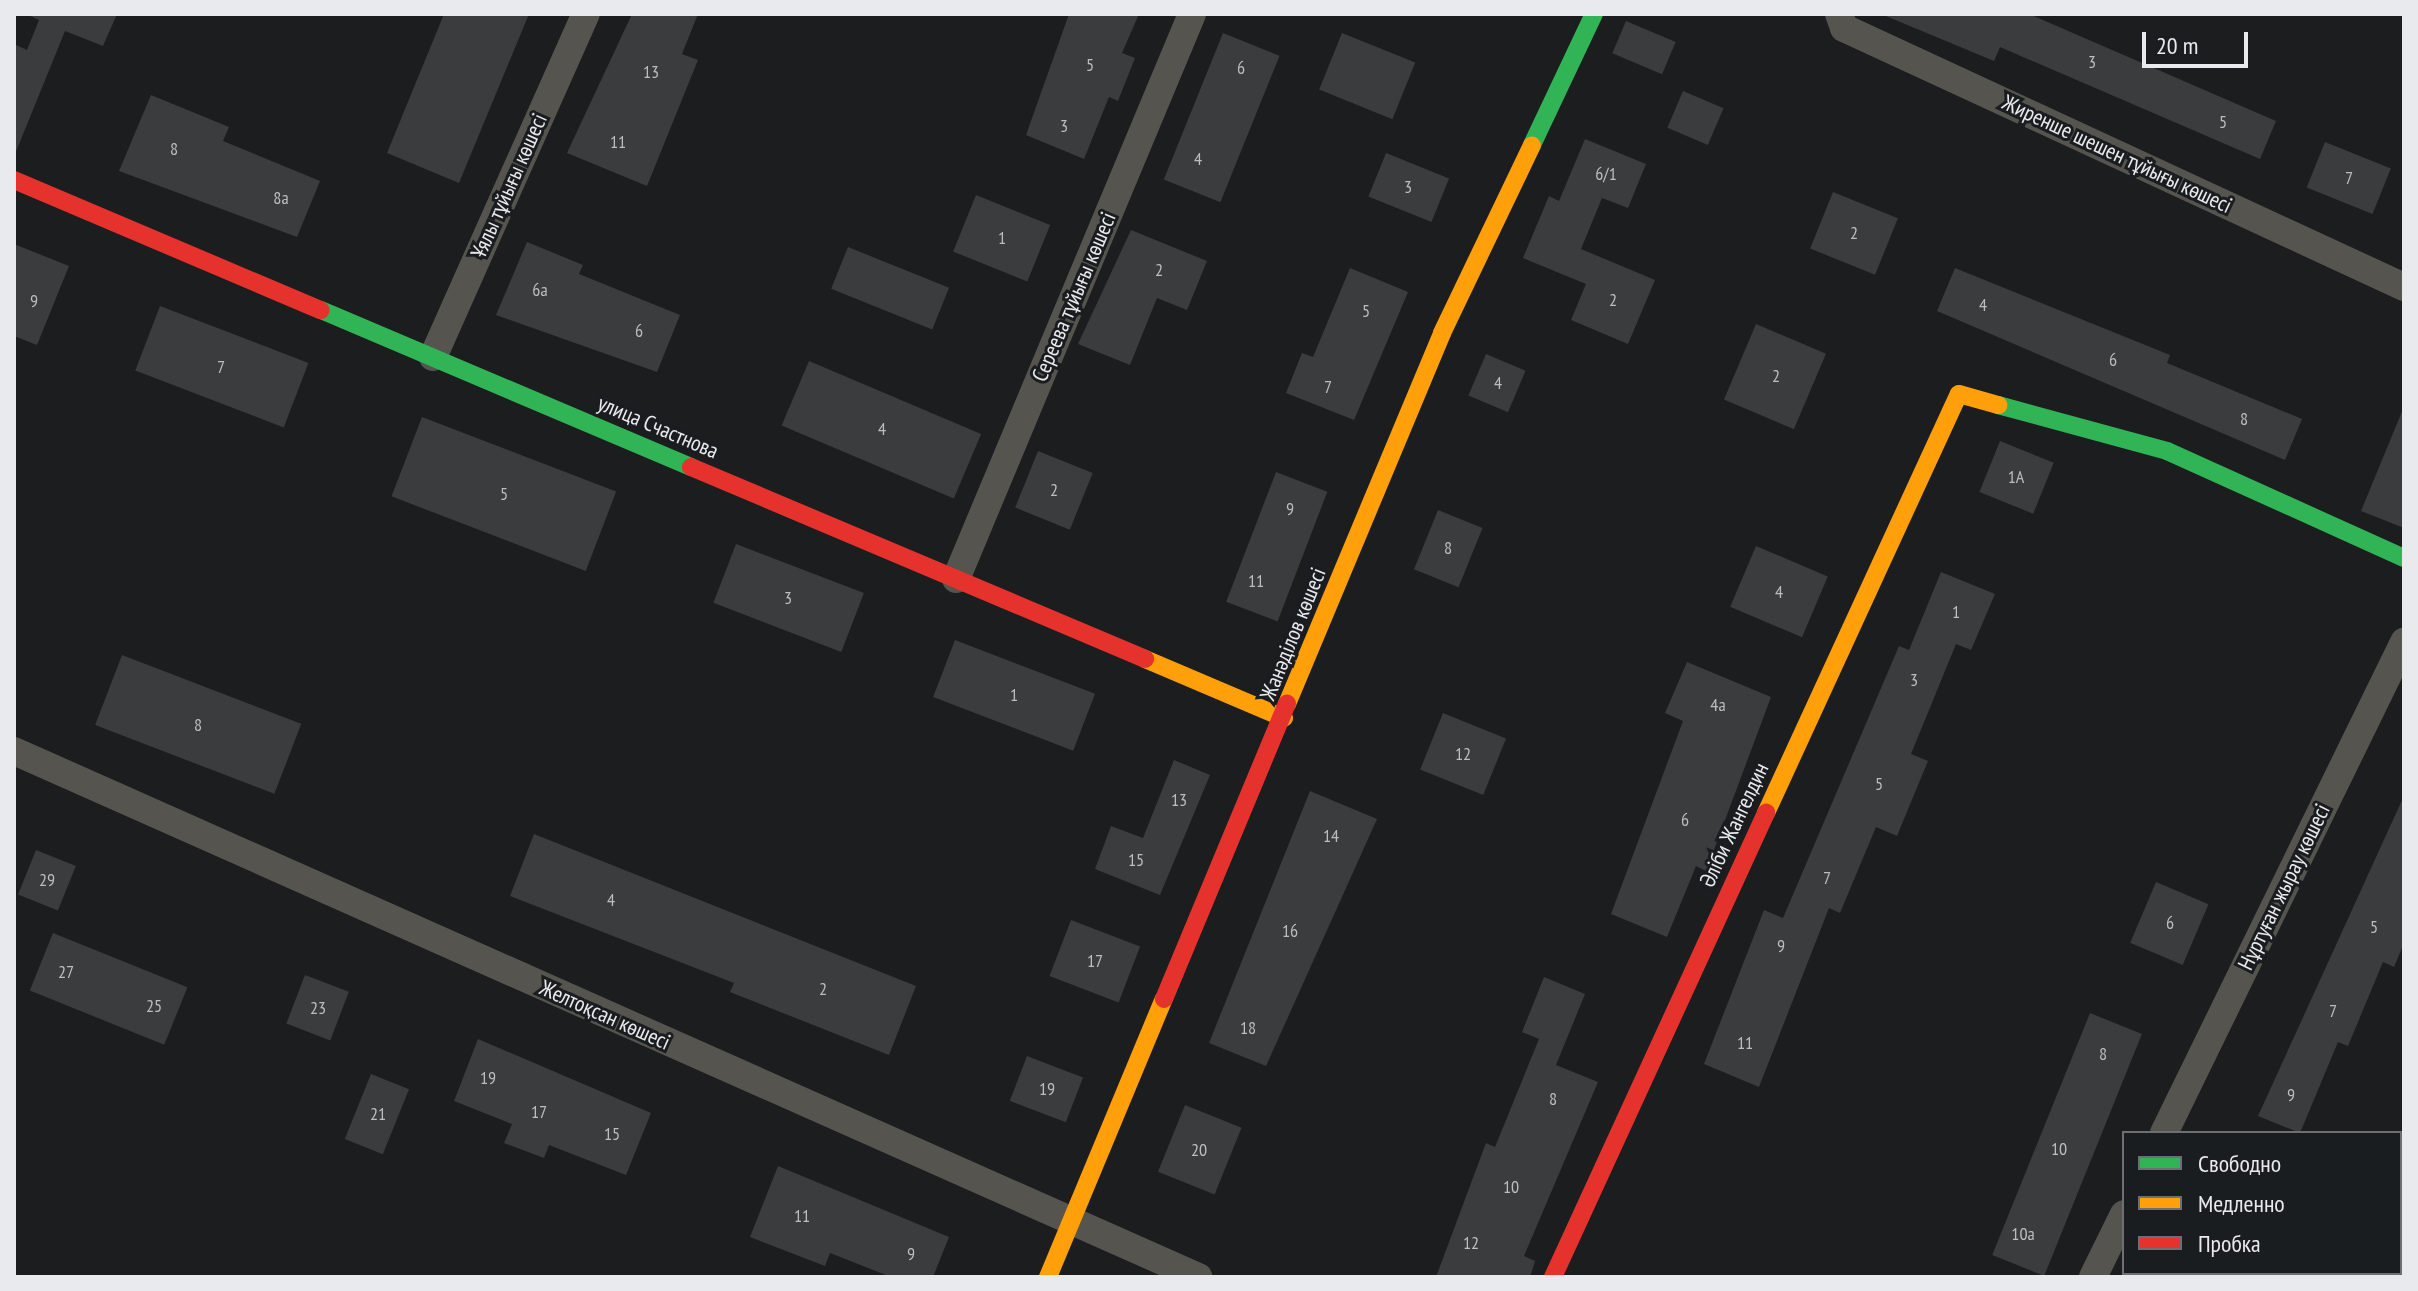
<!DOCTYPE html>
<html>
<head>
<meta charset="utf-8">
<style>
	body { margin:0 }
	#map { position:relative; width:2418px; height:1291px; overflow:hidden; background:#1b1d1f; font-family:"PT Sans Narrow",sans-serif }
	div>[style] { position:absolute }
	.building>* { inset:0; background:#3b3c3e; transform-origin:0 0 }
	.street>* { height:28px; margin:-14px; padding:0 14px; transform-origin:14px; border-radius:14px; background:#56544f }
	.fast>* { height:18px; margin:-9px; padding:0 9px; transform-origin:9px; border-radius:9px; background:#30b455 }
	.slow>* { height:18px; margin:-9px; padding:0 9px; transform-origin:9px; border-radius:9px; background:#ff9f0a }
	.jam>* { height:18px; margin:-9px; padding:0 9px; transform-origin:9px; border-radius:9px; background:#e5322d }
	span { translate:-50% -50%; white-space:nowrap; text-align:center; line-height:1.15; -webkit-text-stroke:6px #1a1d20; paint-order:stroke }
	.number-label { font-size:18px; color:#bebec1 }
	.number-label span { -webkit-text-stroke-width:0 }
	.street-label { font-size:22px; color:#e9eaed }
	.frame { position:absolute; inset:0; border:16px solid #e9eaed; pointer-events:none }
	.legend { position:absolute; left:2122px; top:1131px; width:280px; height:144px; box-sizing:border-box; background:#1a1d20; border:2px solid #6d6f72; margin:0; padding:10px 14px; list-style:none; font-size:24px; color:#e9eaed }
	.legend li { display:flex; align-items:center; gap:16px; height:40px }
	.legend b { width:40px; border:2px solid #6d6f72 }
	.scale { position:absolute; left:2142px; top:32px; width:106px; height:36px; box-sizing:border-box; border:4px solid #e9eaed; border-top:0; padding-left:10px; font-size:24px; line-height:28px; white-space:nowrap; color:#e9eaed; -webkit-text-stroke:6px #1a1d20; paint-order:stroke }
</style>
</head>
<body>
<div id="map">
	<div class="building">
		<div style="clip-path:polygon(26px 14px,117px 14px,103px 46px,65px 31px,15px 154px,14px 44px,27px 50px,39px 20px)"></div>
		<div style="clip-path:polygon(444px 14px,529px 14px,459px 183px,387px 153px)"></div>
		<div style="clip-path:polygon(632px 14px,698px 14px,682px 54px,698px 60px,647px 186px,567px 153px)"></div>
		<div style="clip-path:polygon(1069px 14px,1139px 14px,1122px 53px,1135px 58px,1118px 101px,1109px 97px,1084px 159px,1026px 135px)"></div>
		<div style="clip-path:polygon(1881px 14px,2029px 14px,2276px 121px,2260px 159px,2000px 47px,1994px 61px)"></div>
		<div style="left:1626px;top:21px;width:54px;height:35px;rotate:23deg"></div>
		<div style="left:1223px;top:33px;width:61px;height:158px;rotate:22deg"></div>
		<div style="left:1342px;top:33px;width:79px;height:61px;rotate:22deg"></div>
		<div style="left:1683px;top:91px;width:44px;height:40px;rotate:23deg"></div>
		<div style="clip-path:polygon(151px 95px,229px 127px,223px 141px,320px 181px,297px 237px,119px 171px)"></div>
		<div style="clip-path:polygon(1585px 139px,1646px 164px,1628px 208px,1602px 198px,1581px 249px,1655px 280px,1628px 344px,1571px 320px,1586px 284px,1523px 258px,1549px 196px,1559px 201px)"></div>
		<div style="left:2325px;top:142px;width:71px;height:49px;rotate:22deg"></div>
		<div style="left:1386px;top:153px;width:68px;height:47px;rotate:22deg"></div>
		<div style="left:1833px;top:192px;width:70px;height:61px;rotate:22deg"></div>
		<div style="left:976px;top:195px;width:80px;height:61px;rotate:22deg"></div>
		<div style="clip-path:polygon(1131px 230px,1207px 261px,1187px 310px,1157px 298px,1130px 365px,1078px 344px)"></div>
		<div style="clip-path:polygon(527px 242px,583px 265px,579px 274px,680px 315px,657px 372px,496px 315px)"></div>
		<div style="clip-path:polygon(14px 244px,69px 266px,37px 345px,14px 336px)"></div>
		<div style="left:848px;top:247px;width:109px;height:45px;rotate:22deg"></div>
		<div style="clip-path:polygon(1350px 268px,1408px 292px,1354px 420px,1286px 393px,1302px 353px,1313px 357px)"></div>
		<div style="clip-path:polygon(1955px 268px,2170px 355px,2167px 363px,2302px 419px,2285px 460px,1937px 311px)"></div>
		<div style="left:160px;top:306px;width:159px;height:69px;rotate:21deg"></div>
		<div style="left:1756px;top:324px;width:76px;height:82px;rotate:23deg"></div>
		<div style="left:1486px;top:354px;width:43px;height:45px;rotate:23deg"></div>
		<div style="left:809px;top:361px;width:187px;height:70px;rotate:23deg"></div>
		<div style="clip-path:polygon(2403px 409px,2404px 409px,2404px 528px,2361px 511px)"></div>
		<div style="left:422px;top:417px;width:208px;height:85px;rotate:21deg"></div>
		<div style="left:2000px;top:441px;width:58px;height:55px;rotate:22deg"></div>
		<div style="left:1038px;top:451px;width:59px;height:61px;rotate:22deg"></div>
		<div style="left:1276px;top:472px;width:55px;height:139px;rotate:21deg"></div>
		<div style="left:1438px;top:510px;width:48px;height:64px;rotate:22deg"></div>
		<div style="left:736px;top:544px;width:137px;height:63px;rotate:21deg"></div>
		<div style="left:1756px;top:546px;width:78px;height:66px;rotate:23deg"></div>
		<div style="clip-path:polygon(1941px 572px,1995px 594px,1971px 650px,1956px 644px,1911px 754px,1928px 761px,1897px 836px,1876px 827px,1840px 913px,1829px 908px,1759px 1087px,1704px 1064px,1764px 910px,1783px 918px,1899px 646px,1909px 650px)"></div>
		<div style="left:955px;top:640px;width:150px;height:61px;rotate:21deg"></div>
		<div style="left:122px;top:655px;width:192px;height:75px;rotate:21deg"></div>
		<div style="clip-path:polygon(1687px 662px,1771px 697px,1706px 871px,1696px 866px,1667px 937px,1611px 914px,1683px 721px,1665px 713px)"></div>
		<div style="left:1443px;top:713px;width:68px;height:61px;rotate:22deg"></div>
		<div style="clip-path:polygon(1174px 760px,1210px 775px,1160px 895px,1095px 869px,1111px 826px,1143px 838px)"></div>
		<div style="clip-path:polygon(1310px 791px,1377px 819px,1266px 1066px,1209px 1043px)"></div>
		<div style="clip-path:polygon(2403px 798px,2404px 943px,2394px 967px,2383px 962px,2348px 1046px,2338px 1042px,2300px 1133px,2258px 1116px)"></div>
		<div style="clip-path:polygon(534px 834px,916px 986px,889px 1055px,730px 992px,734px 983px,510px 896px)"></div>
		<div style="left:36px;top:850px;width:43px;height:48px;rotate:22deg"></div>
		<div style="left:2156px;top:882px;width:57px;height:66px;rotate:23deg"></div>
		<div style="left:1071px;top:920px;width:74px;height:60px;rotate:21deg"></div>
		<div style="left:53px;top:933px;width:145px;height:62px;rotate:22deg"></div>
		<div style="left:305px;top:975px;width:47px;height:52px;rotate:21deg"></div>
		<div style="clip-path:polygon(1544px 977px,1585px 994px,1556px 1065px,1598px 1082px,1524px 1256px,1535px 1261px,1530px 1277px,1436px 1277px,1486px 1143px,1495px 1147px,1539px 1039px,1522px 1032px)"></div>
		<div style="left:2090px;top:1013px;width:56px;height:261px;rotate:22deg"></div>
		<div style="clip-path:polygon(478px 1039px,651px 1113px,626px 1175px,549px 1145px,544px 1158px,504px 1143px,512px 1124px,454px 1101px)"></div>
		<div style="left:1027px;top:1056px;width:60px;height:48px;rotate:21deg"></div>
		<div style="left:371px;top:1074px;width:41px;height:70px;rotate:22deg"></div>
		<div style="left:1185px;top:1105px;width:61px;height:72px;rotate:22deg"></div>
		<div style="clip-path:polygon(778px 1166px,949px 1237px,933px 1277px,891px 1277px,830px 1253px,825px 1266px,750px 1237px)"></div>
	</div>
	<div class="street">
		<div style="left:1839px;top:14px;width:15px;rotate:70deg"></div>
		<div style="left:1844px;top:28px;width:617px;rotate:24.82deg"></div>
		<div style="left:433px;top:357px;width:376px;rotate:-66deg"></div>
		<div style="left:956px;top:579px;width:612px;rotate:-67.33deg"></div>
		<div style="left:14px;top:751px;width:1296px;rotate:23.95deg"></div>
		<div style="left:2164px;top:1133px;width:547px;rotate:-63.95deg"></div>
		<div style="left:2093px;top:1277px;width:70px;rotate:-63.8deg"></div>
	</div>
	<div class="fast">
		<div style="left:1532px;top:145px;width:145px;rotate:-64.7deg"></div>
		<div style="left:321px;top:310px;width:402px;rotate:23deg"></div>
		<div style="left:1998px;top:405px;width:175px;rotate:15.2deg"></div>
		<div style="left:2167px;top:451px;width:260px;rotate:24.3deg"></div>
	</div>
	<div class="slow">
		<div style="left:1145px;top:659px;width:151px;rotate:23deg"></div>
		<div style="left:1287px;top:704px;width:402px;rotate:-67.3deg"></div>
		<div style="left:1442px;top:333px;width:208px;rotate:-64.4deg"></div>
		<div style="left:1766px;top:813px;width:461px;rotate:-65.3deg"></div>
		<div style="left:1959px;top:394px;width:41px;rotate:15.8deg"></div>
		<div style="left:1048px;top:1277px;width:301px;rotate:-67.4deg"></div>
	</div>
	<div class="jam">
		<div style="left:14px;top:180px;width:333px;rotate:23deg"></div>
		<div style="left:691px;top:467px;width:493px;rotate:22.9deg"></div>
		<div style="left:1164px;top:999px;width:320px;rotate:-67.4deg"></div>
		<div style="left:1553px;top:1277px;width:511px;rotate:-65.34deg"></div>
	</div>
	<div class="number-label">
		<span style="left:2092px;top:62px">3</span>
		<span style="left:1090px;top:65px">5</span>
		<span style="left:1241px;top:68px">6</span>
		<span style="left:651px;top:72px">13</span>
		<span style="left:2223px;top:122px">5</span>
		<span style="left:1064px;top:126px">3</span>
		<span style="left:618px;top:142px">11</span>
		<span style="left:174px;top:149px">8</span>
		<span style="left:1198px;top:159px">4</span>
		<span style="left:1606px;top:174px">6/1</span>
		<span style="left:2349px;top:178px">7</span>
		<span style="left:1408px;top:187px">3</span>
		<span style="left:281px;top:198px">8а</span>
		<span style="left:1854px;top:233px">2</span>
		<span style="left:1002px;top:238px">1</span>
		<span style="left:1159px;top:270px">2</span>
		<span style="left:540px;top:290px">6а</span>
		<span style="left:1613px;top:300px">2</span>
		<span style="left:34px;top:301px">9</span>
		<span style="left:1983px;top:305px">4</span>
		<span style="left:1366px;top:311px">5</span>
		<span style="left:639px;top:331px">6</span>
		<span style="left:2113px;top:360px">6</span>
		<span style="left:221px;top:367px">7</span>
		<span style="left:1776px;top:376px">2</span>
		<span style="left:1498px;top:383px">4</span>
		<span style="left:1328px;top:387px">7</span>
		<span style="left:2244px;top:419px">8</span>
		<span style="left:882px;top:429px">4</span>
		<span style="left:2016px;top:477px">1А</span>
		<span style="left:1054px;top:490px">2</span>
		<span style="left:504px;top:494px">5</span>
		<span style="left:1290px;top:509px">9</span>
		<span style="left:1448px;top:548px">8</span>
		<span style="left:1256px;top:581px">11</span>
		<span style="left:1779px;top:592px">4</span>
		<span style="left:788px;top:598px">3</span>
		<span style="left:1956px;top:612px">1</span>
		<span style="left:1914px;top:680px">3</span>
		<span style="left:1014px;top:695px">1</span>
		<span style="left:1718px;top:705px">4а</span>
		<span style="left:198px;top:725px">8</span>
		<span style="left:1463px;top:754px">12</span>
		<span style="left:1879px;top:784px">5</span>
		<span style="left:1179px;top:800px">13</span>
		<span style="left:1685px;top:820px">6</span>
		<span style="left:1331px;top:836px">14</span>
		<span style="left:1136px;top:860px">15</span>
		<span style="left:1827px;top:878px">7</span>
		<span style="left:47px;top:880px">29</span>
		<span style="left:611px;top:900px">4</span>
		<span style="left:2170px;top:923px">6</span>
		<span style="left:2374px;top:927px">5</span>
		<span style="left:1290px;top:931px">16</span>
		<span style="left:1781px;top:946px">9</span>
		<span style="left:1095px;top:961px">17</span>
		<span style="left:66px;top:972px">27</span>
		<span style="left:823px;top:989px">2</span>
		<span style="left:154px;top:1006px">25</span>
		<span style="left:318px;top:1008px">23</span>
		<span style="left:2333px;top:1011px">7</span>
		<span style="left:1248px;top:1028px">18</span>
		<span style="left:1745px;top:1043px">11</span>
		<span style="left:2103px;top:1054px">8</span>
		<span style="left:488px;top:1078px">19</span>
		<span style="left:1047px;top:1089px">19</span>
		<span style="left:2291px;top:1095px">9</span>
		<span style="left:1553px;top:1099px">8</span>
		<span style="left:539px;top:1112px">17</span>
		<span style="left:378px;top:1114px">21</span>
		<span style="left:612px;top:1134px">15</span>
		<span style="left:2059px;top:1149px">10</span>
		<span style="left:1199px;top:1150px">20</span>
		<span style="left:1511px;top:1187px">10</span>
		<span style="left:802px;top:1216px">11</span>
		<span style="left:2023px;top:1234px">10а</span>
		<span style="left:1471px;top:1243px">12</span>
		<span style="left:911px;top:1254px">9</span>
	</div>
	<div class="street-label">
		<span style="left:2117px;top:154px;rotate:25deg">Жиренше шешен тұйығы көшесі</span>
		<span style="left:509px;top:186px;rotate:-66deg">Ұялы тұйығы көшесі</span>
		<span style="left:1074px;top:297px;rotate:-67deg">Сереева тұйығы көшесі</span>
		<span style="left:658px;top:427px;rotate:23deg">улица Счастнова</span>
		<span style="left:1293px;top:634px;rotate:-68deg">Жанәділов көшесі</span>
		<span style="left:1734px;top:825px;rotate:-65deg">Әліби Жангелдин</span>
		<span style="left:2284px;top:887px;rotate:-64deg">Нұртуған жырау көшесі</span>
		<span style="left:605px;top:1015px;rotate:24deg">Желтоқсан көшесі</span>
	</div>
	<div class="frame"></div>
	<ul class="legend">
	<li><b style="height:10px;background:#30b455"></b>Свободно</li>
	<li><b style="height:10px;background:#ff9f0a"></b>Медленно</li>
	<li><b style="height:10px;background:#e5322d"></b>Пробка</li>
	</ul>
	<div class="scale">20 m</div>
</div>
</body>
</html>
